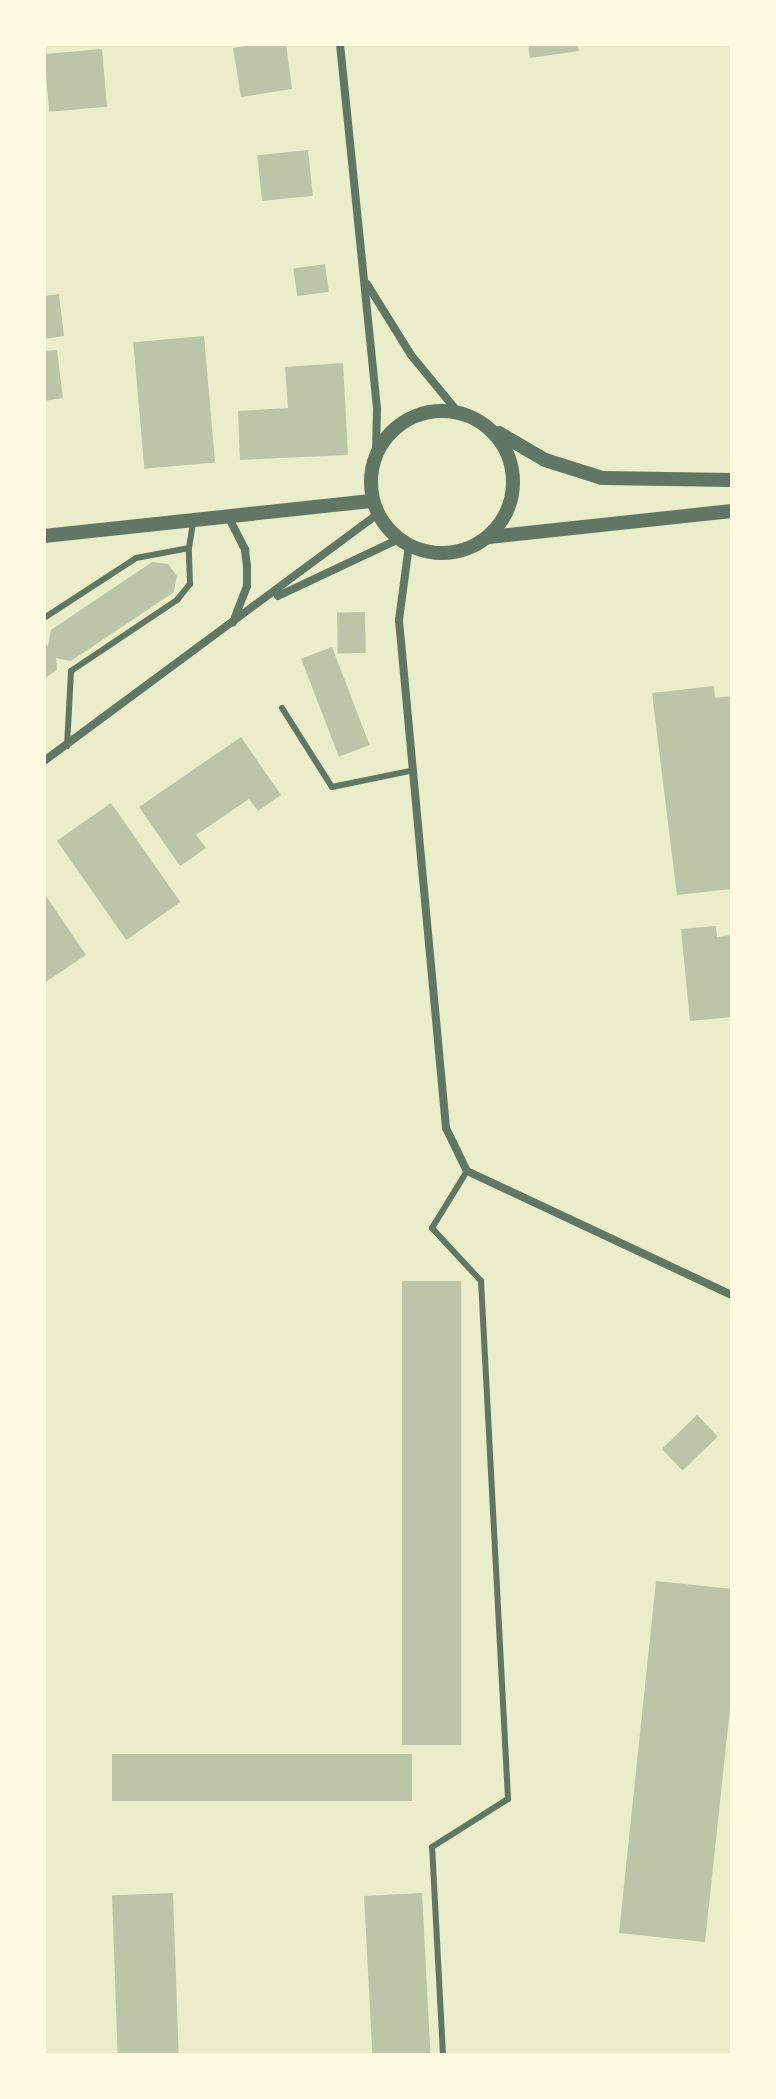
<!DOCTYPE html>
<html>
<head>
<meta charset="utf-8">
<style>
	body { margin:0 }
	#map { position:relative; width:776px; height:2099px; overflow:hidden; background:#e9edc9; font-family:"PT Sans Narrow",sans-serif }
	div>[style] { position:absolute }
	.building>* { inset:0; background:#bcc5a7; transform-origin:0 0 }
	.service>* { height:6px; margin:-3px; padding:0 3px; transform-origin:3px; border-radius:3px; background:#617663 }
	.minor>* { height:8px; margin:-4px; padding:0 4px; transform-origin:4px; border-radius:4px; background:#617663 }
	.tertiary>* { height:14px; margin:-7px; padding:0 7px; transform-origin:7px; border-radius:7px; background:#617663 }
	.tertiary>.ring { margin:-7px; padding:0; box-sizing:content-box; background:none; border:14px solid #617663; border-radius:50% }
	span { translate:-50% -50%; white-space:nowrap; text-align:center; line-height:1.15; -webkit-text-stroke:6px #fefae0; paint-order:stroke }
	.frame { position:absolute; inset:0; border:46px solid #fefae0; pointer-events:none }
</style>
</head>
<body>
<div id="map">
	<div class="building">
		<div style="clip-path:polygon(257px 44px,286px 44px,292px 89px,241px 97px,233px 48px)"></div>
		<div style="clip-path:polygon(528px 44px,577px 44px,579px 51px,530px 58px)"></div>
		<div style="left:102px;top:49px;width:58px;height:58px;rotate:85deg"></div>
		<div style="left:308px;top:150px;width:46px;height:51px;rotate:84deg"></div>
		<div style="left:325px;top:264px;width:28px;height:32px;rotate:82deg"></div>
		<div style="clip-path:polygon(59px 294px,64px 336px,44px 339px,44px 296px)"></div>
		<div style="left:204px;top:336px;width:127px;height:71px;rotate:85deg"></div>
		<div style="clip-path:polygon(57px 350px,63px 398px,44px 401px,44px 351px)"></div>
		<div style="clip-path:polygon(343px 363px,348px 455px,240px 460px,238px 411px,288px 408px,285px 367px)"></div>
		<div style="clip-path:polygon(152px 562px,168px 564px,177px 576px,174px 592px,71px 661px,56px 658px,57px 670px,44px 679px,44px 640px,48px 646px,51px 630px)"></div>
		<div style="left:365px;top:612px;width:41px;height:28px;rotate:89deg"></div>
		<div style="left:332px;top:647px;width:105px;height:33px;rotate:69deg"></div>
		<div style="clip-path:polygon(714px 686px,715px 698px,732px 696px,732px 889px,677px 895px,652px 693px)"></div>
		<div style="clip-path:polygon(241px 737px,281px 795px,258px 811px,249px 799px,196px 835px,206px 848px,180px 866px,139px 807px)"></div>
		<div style="left:111px;top:803px;width:121px;height:66px;rotate:55deg"></div>
		<div style="clip-path:polygon(44px 893px,86px 955px,44px 983px)"></div>
		<div style="clip-path:polygon(716px 926px,717px 937px,732px 935px,732px 1017px,690px 1021px,681px 929px)"></div>
		<div style="left:461px;top:1281px;width:464px;height:59px;rotate:90deg"></div>
		<div style="left:697px;top:1415px;width:30px;height:49px;rotate:46deg"></div>
		<div style="clip-path:polygon(656px 1581px,732px 1589px,732px 1690px,705px 1942px,619px 1933px)"></div>
		<div style="left:412px;top:1754px;width:47px;height:300px;rotate:90deg"></div>
		<div style="left:173px;top:1893px;width:162px;height:61px;rotate:88deg"></div>
		<div style="left:422px;top:1893px;width:162px;height:58px;rotate:87deg"></div>
	</div>
	<div class="service">
		<div style="left:44px;top:618px;width:110px;rotate:-33.1deg"></div>
		<div style="left:136px;top:558px;width:54px;rotate:-10.7deg"></div>
		<div style="left:189px;top:548px;width:26px;rotate:-81deg"></div>
		<div style="left:282px;top:708px;width:93px;rotate:57.7deg"></div>
		<div style="left:332px;top:787px;width:80px;rotate:-11.6deg"></div>
		<div style="left:67px;top:746px;width:75px;rotate:-86.9deg"></div>
		<div style="left:71px;top:671px;width:128px;rotate:-33.8deg"></div>
		<div style="left:177px;top:600px;width:21px;rotate:-51deg"></div>
		<div style="left:190px;top:584px;width:36px;rotate:-92deg"></div>
		<div style="left:443px;top:2055px;width:208px;rotate:-93deg"></div>
		<div style="left:432px;top:1847px;width:90px;rotate:-32.3deg"></div>
		<div style="left:508px;top:1799px;width:519px;rotate:-92.98deg"></div>
		<div style="left:481px;top:1281px;width:72px;rotate:-132.8deg"></div>
		<div style="left:432px;top:1228px;width:67px;rotate:-58.4deg"></div>
	</div>
	<div class="minor">
		<div style="left:340px;top:44px;width:366px;rotate:84.2deg"></div>
		<div style="left:377px;top:408px;width:45px;rotate:91.3deg"></div>
		<div style="left:367px;top:284px;width:84px;rotate:58.2deg"></div>
		<div style="left:411px;top:355px;width:72px;rotate:50.6deg"></div>
		<div style="left:229px;top:518px;width:36px;rotate:63deg"></div>
		<div style="left:245px;top:550px;width:17px;rotate:83deg"></div>
		<div style="left:247px;top:567px;width:19px;rotate:90deg"></div>
		<div style="left:247px;top:586px;width:39px;rotate:111deg"></div>
		<div style="left:409px;top:545px;width:76px;rotate:97.6deg"></div>
		<div style="left:399px;top:620px;width:510px;rotate:84.71deg"></div>
		<div style="left:446px;top:1128px;width:48px;rotate:64deg"></div>
		<div style="left:467px;top:1171px;width:293px;rotate:25.1deg"></div>
		<div style="left:278px;top:596px;width:134px;rotate:-25.2deg"></div>
		<div style="left:44px;top:761px;width:415px;rotate:-36.5deg"></div>
	</div>
	<div class="tertiary">
		<div class="ring" style="left:371px;top:411px;width:128px;height:128px"></div>
		<div style="left:499px;top:433px;width:53px;rotate:30.4deg"></div>
		<div style="left:545px;top:460px;width:60px;rotate:17.5deg"></div>
		<div style="left:602px;top:478px;width:130px;rotate:0.9deg"></div>
		<div style="left:44px;top:536px;width:331px;rotate:-6.1deg"></div>
		<div style="left:489px;top:537px;width:244px;rotate:-6.1deg"></div>
	</div>
	<div class="frame"></div>
</div>
</body>
</html>
